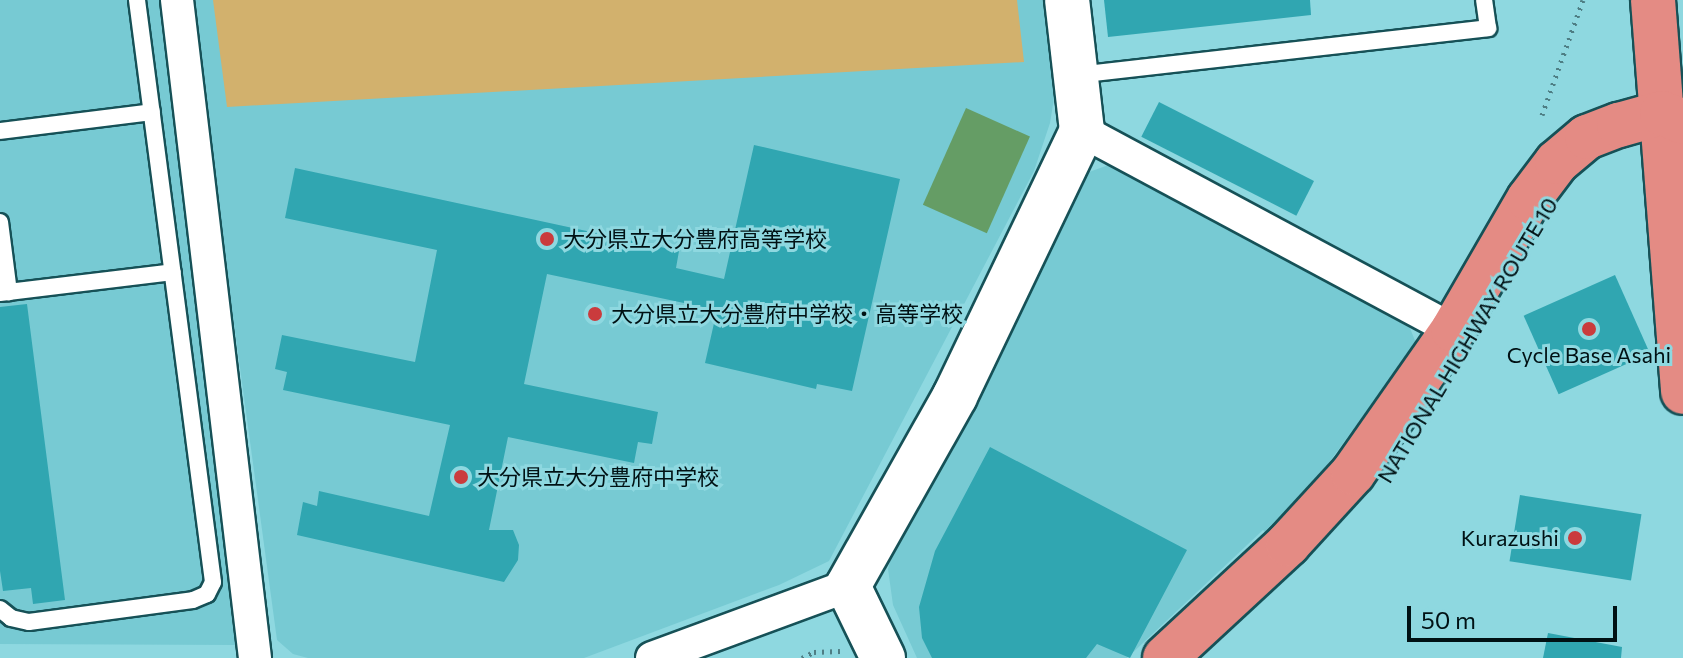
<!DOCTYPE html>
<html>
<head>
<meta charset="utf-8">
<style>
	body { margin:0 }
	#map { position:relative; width:1683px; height:658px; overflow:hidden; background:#8ed8e0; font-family:Commissioner,"Noto Sans JP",sans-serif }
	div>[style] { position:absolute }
	.built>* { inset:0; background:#77cad3 }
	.green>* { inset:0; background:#d2b16d }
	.water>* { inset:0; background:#659d65; transform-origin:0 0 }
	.building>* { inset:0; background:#30a6b1; transform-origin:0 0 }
	.path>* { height:5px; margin-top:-2.5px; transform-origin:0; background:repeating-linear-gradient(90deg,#4e7e84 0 2px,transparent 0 8px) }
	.roads { filter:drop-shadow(2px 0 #165157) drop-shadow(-2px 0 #165157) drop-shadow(0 2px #165157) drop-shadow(0 -2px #165157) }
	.lane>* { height:16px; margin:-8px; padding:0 8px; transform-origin:8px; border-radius:8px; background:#fff }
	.street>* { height:32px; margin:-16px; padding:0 16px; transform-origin:16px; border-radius:16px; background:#fff }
	.secondary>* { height:44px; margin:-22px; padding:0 22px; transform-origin:22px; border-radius:22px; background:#fff }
	.highway>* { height:44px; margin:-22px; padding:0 22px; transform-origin:22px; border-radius:22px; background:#e48b84 }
	.dots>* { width:22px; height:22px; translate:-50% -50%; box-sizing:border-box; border:4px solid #8ed8e0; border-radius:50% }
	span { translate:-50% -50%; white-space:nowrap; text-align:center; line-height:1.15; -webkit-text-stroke:6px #8ed8e0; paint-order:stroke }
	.poi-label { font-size:22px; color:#001114 }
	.left { translate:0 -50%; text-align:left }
	.right { translate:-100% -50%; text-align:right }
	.street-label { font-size:22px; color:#001114 }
	.scale { position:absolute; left:1407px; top:606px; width:210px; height:36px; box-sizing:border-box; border:4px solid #001114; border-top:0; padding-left:10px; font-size:24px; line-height:28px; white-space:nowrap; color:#001114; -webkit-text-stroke:6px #8ed8e0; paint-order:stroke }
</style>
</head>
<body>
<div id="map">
	<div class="built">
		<div style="clip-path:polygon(0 0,161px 0,225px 483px,240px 643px,236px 645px,0 644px)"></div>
		<div style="clip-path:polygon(190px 0,1047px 0,1055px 92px,1050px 123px,1034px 171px,829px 561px,779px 585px,584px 658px,308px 658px,293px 654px,277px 640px)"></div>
		<div style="clip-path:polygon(1117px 162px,1405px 316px,1416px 343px,1325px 468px,1266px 533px,1263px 530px,1127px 658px,917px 658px,893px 605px,888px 569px,894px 546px,1089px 172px)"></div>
	</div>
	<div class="green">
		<div style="clip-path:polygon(213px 0,1017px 0,1024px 62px,227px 107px)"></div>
	</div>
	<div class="water">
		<div style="left:966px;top:108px;width:70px;height:106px;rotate:24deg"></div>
	</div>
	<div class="building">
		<div style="clip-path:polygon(1104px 0,1310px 0,1311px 15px,1108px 37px)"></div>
		<div style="left:1159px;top:102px;width:174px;height:39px;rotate:27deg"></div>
		<div style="clip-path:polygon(754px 145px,900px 179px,852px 391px,817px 384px,816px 389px,705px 363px,717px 310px,547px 274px,524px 384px,658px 412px,652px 444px,638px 442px,634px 463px,508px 437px,489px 530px,513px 530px,519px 545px,518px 560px,504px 582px,297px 535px,303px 502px,317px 506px,319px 491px,429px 516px,450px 425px,283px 390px,287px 372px,275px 369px,282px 335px,415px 362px,437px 250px,285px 218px,295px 168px,679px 251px,676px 268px,724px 279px)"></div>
		<div style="left:1615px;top:275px;width:86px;height:100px;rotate:66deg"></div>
		<div style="clip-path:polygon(27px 304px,65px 600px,33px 604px,31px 588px,3px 591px,0 571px,0 307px)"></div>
		<div style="clip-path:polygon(990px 447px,1187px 550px,1130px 658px,1097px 644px,1086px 658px,932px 658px,922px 638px,919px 607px,935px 551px)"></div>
		<div style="left:1520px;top:495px;width:123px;height:67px;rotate:9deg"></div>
		<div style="clip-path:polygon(1548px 633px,1622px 647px,1621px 658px,1543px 658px)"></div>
	</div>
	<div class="path">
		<div style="left:1542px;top:115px;width:122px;rotate:-70.4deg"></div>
		<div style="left:802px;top:658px;width:13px;rotate:-27deg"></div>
		<div style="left:814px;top:652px;width:26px;rotate:-2deg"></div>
	</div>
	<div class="roads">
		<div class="lane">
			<div style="left:1077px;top:75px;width:414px;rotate:-6.5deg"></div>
			<div style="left:1488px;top:28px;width:28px;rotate:-98deg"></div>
			<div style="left:0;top:131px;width:153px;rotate:-7.1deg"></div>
			<div style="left:0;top:222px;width:71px;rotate:82.7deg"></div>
			<div style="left:0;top:293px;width:174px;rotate:-6.9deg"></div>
			<div style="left:0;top:609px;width:14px;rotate:39deg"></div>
			<div style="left:11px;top:618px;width:18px;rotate:13deg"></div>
			<div style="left:29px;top:622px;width:165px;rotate:-7.6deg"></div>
			<div style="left:193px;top:600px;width:15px;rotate:-23deg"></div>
			<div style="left:207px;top:594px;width:13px;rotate:-63deg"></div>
			<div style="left:213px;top:582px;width:587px;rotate:-97.44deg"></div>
		</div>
		<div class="street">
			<div style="left:177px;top:0;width:663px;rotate:83.24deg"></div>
			<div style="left:1082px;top:131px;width:421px;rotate:28.2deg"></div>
			<div style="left:652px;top:658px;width:209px;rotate:-20.2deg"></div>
		</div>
		<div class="secondary">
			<div style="left:883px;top:658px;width:80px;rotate:-115.9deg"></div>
			<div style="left:848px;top:586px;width:218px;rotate:-60.6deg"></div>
			<div style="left:955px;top:396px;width:294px;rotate:-64.4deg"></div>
			<div style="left:1082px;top:131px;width:132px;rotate:-96.5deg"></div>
		</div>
		<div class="highway">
			<div style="left:1653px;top:0;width:393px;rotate:85.6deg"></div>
			<div style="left:1165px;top:658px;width:168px;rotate:-42.8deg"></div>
			<div style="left:1288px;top:544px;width:96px;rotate:-47.5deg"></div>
			<div style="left:1353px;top:473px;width:174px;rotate:-55deg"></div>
			<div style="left:1453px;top:330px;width:151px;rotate:-59.9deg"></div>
			<div style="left:1529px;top:199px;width:46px;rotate:-52.9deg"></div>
			<div style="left:1557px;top:162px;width:39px;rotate:-40deg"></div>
			<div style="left:1587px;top:137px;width:34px;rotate:-21deg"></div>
			<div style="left:1619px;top:125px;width:45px;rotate:-15.6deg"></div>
			<div style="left:1662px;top:113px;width:23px;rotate:23deg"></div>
		</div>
	</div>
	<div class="dots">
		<div style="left:547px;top:239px;background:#ca3b3d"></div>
		<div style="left:595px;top:314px;background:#ca3b3d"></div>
		<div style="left:1589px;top:329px;background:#ca3b3d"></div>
		<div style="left:461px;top:477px;background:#ca3b3d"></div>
		<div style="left:1575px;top:538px;background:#ca3b3d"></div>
	</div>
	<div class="poi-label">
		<span class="left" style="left:563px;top:239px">大分県立大分豊府高等学校</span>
		<span class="left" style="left:611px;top:314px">大分県立大分豊府中学校・高等学校</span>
		<span style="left:1589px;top:355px">Cycle Base Asahi</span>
		<span class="left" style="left:477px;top:477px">大分県立大分豊府中学校</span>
		<span class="right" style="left:1559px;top:538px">Kurazushi</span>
	</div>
	<div class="street-label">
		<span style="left:1467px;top:340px;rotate:-59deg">NATIONAL HIGHWAY ROUTE 10</span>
	</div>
	<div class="scale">50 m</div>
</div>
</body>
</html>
